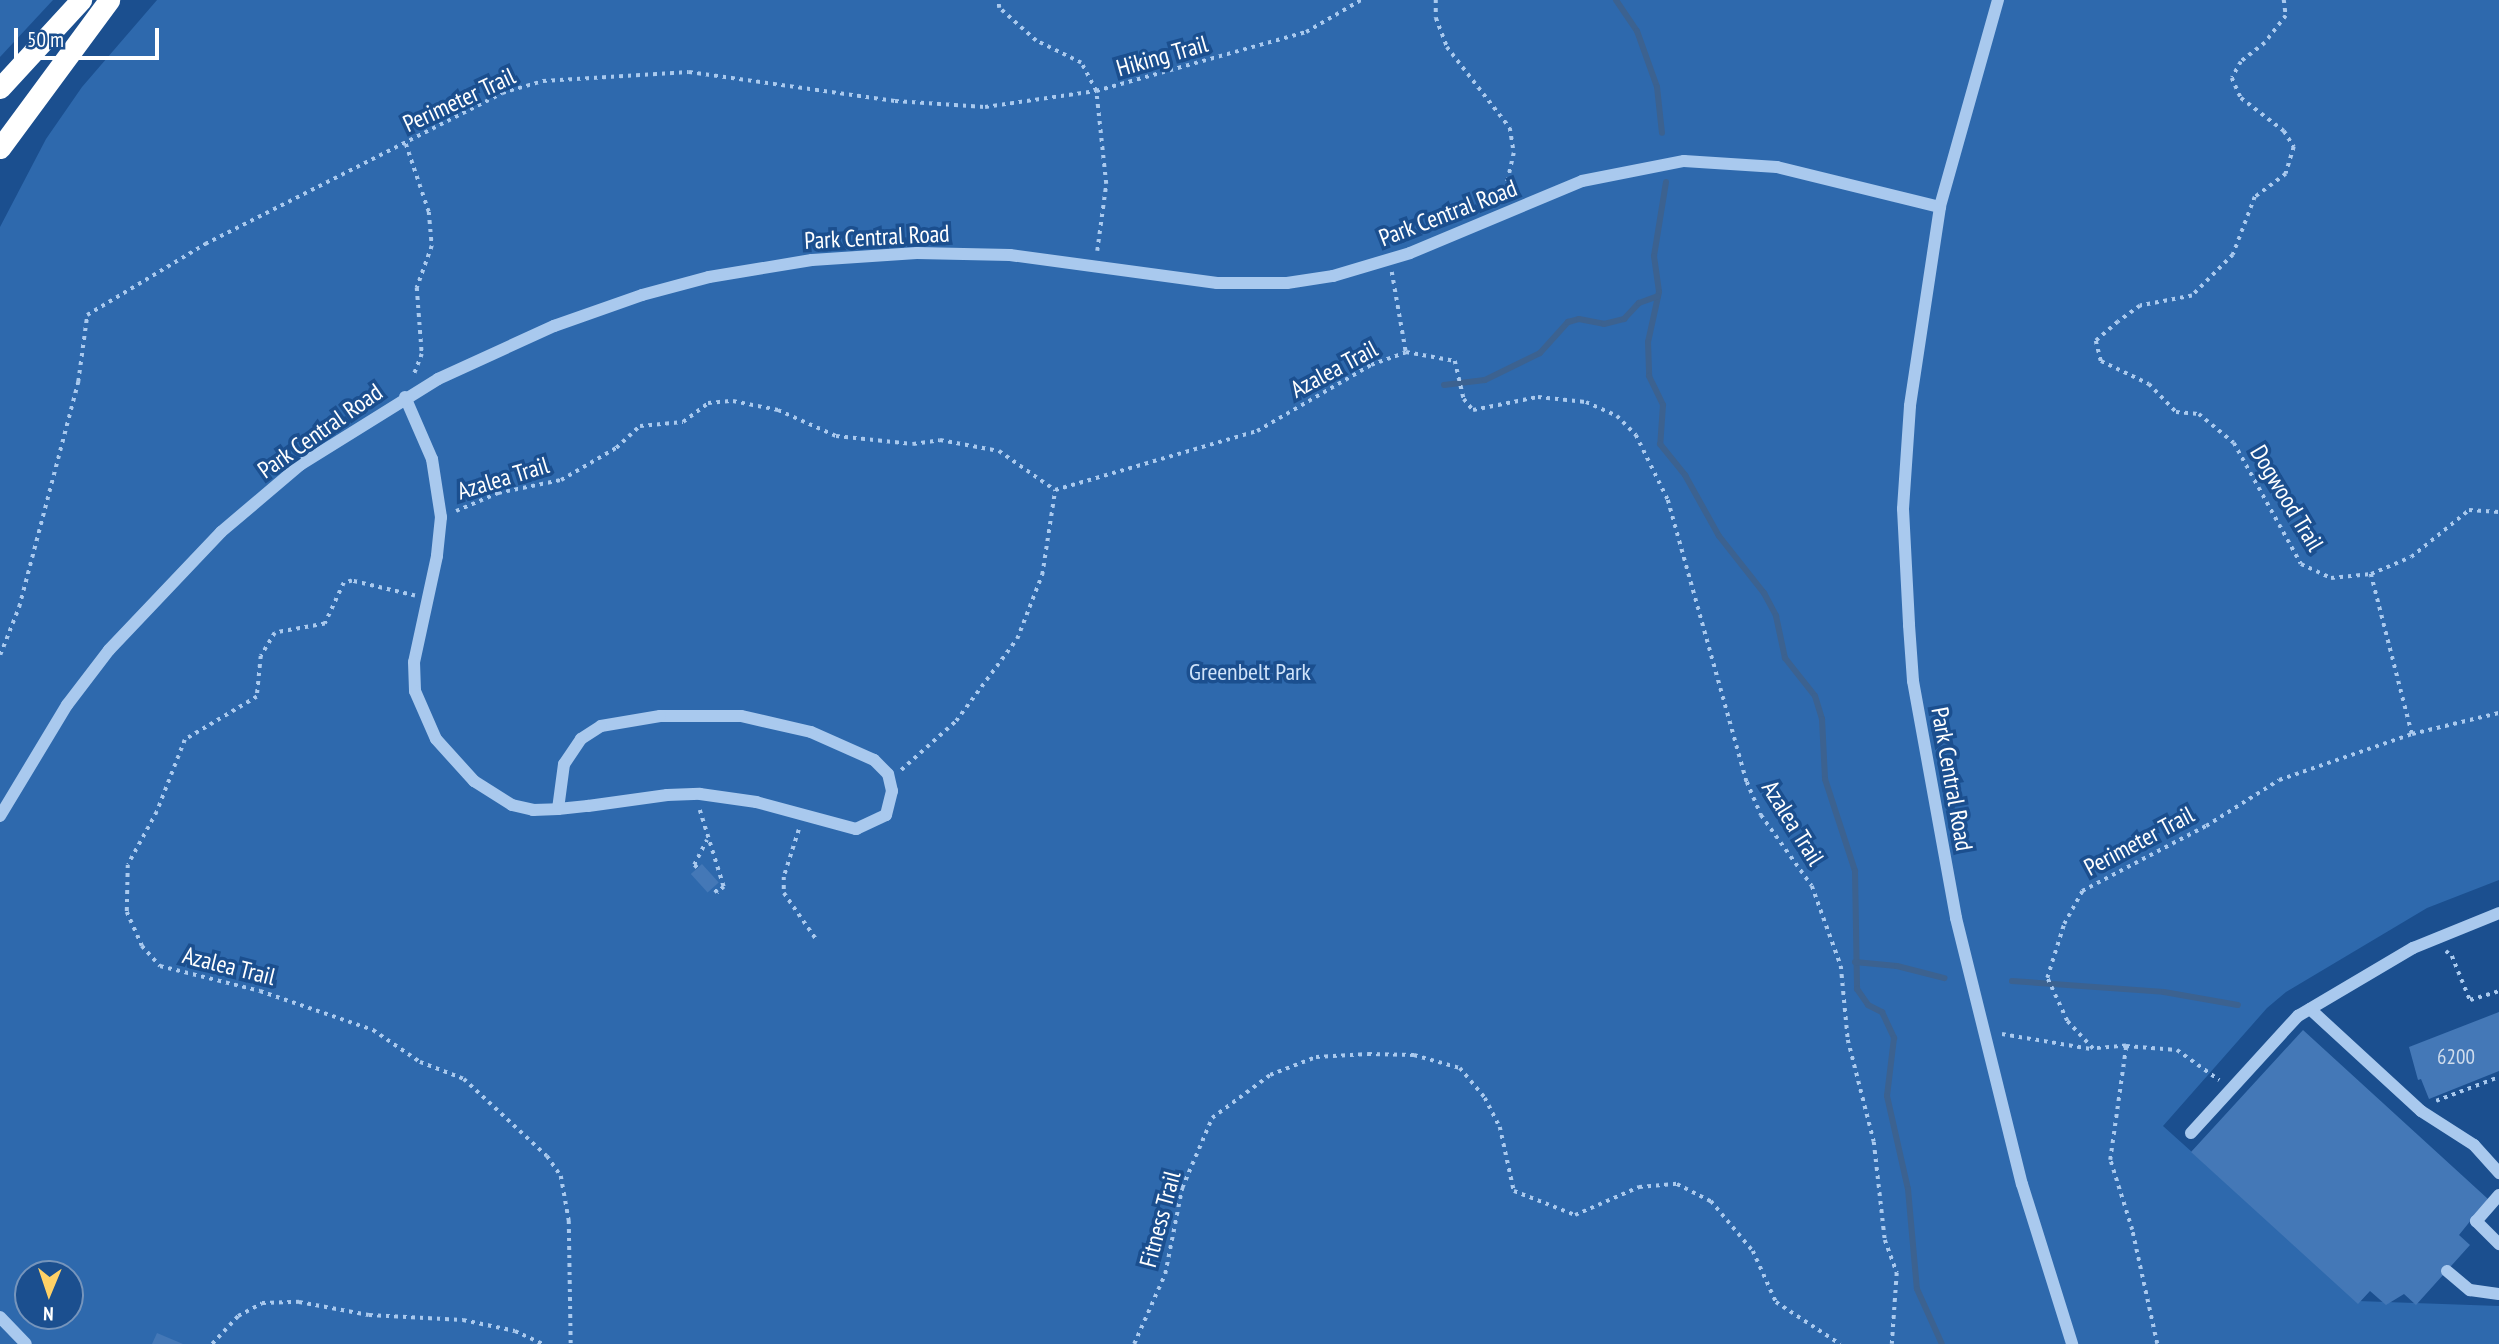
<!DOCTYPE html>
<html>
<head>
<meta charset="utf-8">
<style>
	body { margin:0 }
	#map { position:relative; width:2499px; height:1344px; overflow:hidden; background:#1b4f8f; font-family:"PT Sans Narrow",sans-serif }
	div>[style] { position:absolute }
	.green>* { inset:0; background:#2e69ad }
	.stream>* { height:6px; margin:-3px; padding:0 3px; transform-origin:3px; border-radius:3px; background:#3c6290 }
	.building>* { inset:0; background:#4478b7; transform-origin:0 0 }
	.path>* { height:3.5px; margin-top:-1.75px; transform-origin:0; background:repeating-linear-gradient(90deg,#a9c9ee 0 3.5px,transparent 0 8.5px) }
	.minor>* { height:12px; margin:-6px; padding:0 6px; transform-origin:6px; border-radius:6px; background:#a9c9ee }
	.highway>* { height:21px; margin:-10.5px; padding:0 10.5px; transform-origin:10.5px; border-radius:10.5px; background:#fff }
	span { translate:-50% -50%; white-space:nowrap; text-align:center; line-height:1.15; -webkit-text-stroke:7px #1b4f8f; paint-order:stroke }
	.number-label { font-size:21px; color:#d0dded }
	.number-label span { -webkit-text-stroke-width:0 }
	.street-label { font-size:24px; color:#fff }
	.park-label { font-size:24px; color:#cfe3fa }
	.north { position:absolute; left:14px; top:1260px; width:70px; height:70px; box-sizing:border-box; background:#1b4f8f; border:2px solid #7695bc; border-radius:50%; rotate:182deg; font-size:19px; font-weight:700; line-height:28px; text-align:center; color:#fff }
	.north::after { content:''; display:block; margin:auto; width:24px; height:32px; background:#ffd166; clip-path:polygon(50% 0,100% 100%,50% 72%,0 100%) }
	.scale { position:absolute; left:14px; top:28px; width:145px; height:32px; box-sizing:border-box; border:4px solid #fff; border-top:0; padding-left:9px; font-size:21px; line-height:24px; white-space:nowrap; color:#fff; -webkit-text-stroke:5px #1b4f8f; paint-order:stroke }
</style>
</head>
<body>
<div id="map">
	<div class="green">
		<div style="clip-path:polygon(0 0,53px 0,0 57px)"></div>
		<div style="clip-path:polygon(evenodd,157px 0,2499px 0,2499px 880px,2427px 908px,2286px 992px,2267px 1008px,2163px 1126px,2358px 1301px,2499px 1306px,2499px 1344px,0 1344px,0 227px,46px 139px,82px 87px,157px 0,28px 1274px,70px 1274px,70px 1316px,28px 1316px,28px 1274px)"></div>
	</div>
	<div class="stream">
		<div style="left:1616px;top:0;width:37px;rotate:56deg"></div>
		<div style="left:1637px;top:31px;width:59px;rotate:70.3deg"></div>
		<div style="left:1657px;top:87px;width:46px;rotate:83.8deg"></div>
		<div style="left:1666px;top:182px;width:75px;rotate:99.2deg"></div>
		<div style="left:1654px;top:256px;width:36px;rotate:82deg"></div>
		<div style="left:1659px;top:292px;width:51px;rotate:102.4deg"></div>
		<div style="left:1648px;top:342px;width:34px;rotate:88deg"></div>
		<div style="left:1649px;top:376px;width:32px;rotate:64deg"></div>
		<div style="left:1663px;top:405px;width:39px;rotate:94deg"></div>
		<div style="left:1660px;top:444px;width:40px;rotate:51deg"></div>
		<div style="left:1685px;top:475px;width:70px;rotate:60.9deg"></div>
		<div style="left:1719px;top:536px;width:73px;rotate:51.7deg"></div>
		<div style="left:1764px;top:593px;width:26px;rotate:62deg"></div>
		<div style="left:1776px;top:616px;width:43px;rotate:77.9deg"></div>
		<div style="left:1785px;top:658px;width:48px;rotate:51.7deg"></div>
		<div style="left:1815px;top:696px;width:24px;rotate:73deg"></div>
		<div style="left:1822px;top:719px;width:60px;rotate:87.1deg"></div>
		<div style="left:1825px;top:779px;width:97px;rotate:71.9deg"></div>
		<div style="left:1855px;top:871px;width:118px;rotate:89deg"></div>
		<div style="left:1857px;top:989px;width:19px;rotate:55deg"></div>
		<div style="left:1868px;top:1005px;width:16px;rotate:27deg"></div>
		<div style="left:1882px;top:1012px;width:29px;rotate:65deg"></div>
		<div style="left:1894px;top:1038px;width:58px;rotate:96.9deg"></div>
		<div style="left:1887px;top:1096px;width:95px;rotate:77.3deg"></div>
		<div style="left:1908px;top:1189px;width:100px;rotate:84.9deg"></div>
		<div style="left:1917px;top:1289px;width:60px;rotate:65.6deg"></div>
		<div style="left:1444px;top:385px;width:41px;rotate:-7deg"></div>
		<div style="left:1485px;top:380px;width:61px;rotate:-26.1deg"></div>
		<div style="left:1540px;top:353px;width:42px;rotate:-47.9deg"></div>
		<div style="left:1568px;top:322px;width:11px;rotate:-15deg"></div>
		<div style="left:1579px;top:319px;width:25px;rotate:11deg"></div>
		<div style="left:1604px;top:324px;width:21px;rotate:-14deg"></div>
		<div style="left:1624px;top:319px;width:22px;rotate:-47deg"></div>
		<div style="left:1639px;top:303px;width:20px;rotate:-20deg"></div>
		<div style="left:1855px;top:962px;width:42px;rotate:5.4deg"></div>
		<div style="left:1897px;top:966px;width:49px;rotate:14.3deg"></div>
		<div style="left:2012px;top:981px;width:152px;rotate:4.1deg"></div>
		<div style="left:2164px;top:992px;width:75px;rotate:10deg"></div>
	</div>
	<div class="building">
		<div style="left:702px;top:864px;width:25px;height:15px;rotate:48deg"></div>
		<div style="clip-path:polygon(2499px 1012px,2499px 1071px,2429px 1099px,2421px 1079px,2418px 1080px,2409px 1047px)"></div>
		<div style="clip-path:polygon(2303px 1030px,2488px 1199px,2459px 1235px,2470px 1245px,2416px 1305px,2404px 1294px,2386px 1305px,2370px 1291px,2358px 1304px,2191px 1152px)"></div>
		<div style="clip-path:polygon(157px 1333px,183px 1344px,152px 1344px)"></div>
	</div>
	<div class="path">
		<div style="left:1436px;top:0;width:18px;rotate:90deg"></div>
		<div style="left:1436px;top:18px;width:31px;rotate:69deg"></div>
		<div style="left:1447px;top:47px;width:103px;rotate:52.1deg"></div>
		<div style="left:1510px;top:128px;width:25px;rotate:81deg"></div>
		<div style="left:1514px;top:153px;width:45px;rotate:102.8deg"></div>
		<div style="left:2284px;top:0;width:16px;rotate:83deg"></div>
		<div style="left:2286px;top:16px;width:34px;rotate:128deg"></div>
		<div style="left:2265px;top:43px;width:31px;rotate:142deg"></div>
		<div style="left:2241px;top:62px;width:18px;rotate:119deg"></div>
		<div style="left:2232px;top:78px;width:22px;rotate:66deg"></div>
		<div style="left:2241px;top:98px;width:54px;rotate:37.5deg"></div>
		<div style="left:2284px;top:131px;width:19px;rotate:58deg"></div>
		<div style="left:2294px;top:147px;width:28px;rotate:107deg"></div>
		<div style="left:2286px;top:174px;width:39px;rotate:143deg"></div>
		<div style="left:2255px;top:197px;width:62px;rotate:110.8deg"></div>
		<div style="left:2233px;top:255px;width:58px;rotate:135deg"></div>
		<div style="left:2192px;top:296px;width:53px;rotate:169.1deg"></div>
		<div style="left:2140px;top:306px;width:27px;rotate:144deg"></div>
		<div style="left:2118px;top:322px;width:29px;rotate:139deg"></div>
		<div style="left:2096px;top:341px;width:21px;rotate:76deg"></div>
		<div style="left:2101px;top:361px;width:53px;rotate:25.6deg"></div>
		<div style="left:2149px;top:384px;width:39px;rotate:46deg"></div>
		<div style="left:2176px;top:412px;width:23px;rotate:5deg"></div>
		<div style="left:2199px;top:414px;width:45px;rotate:39.6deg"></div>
		<div style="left:2234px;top:443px;width:138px;rotate:61deg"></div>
		<div style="left:2301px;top:564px;width:33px;rotate:25deg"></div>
		<div style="left:2331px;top:578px;width:40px;rotate:-5.7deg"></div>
		<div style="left:2371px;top:574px;width:43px;rotate:-23deg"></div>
		<div style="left:2411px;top:557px;width:75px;rotate:-39deg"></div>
		<div style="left:2469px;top:510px;width:30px;rotate:4deg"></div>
		<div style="left:406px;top:144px;width:72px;rotate:71.3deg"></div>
		<div style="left:429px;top:212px;width:34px;rotate:85deg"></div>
		<div style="left:432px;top:246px;width:45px;rotate:109.7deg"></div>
		<div style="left:417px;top:288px;width:66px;rotate:85.7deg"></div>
		<div style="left:422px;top:354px;width:22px;rotate:111deg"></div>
		<div style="left:1097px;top:251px;width:68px;rotate:-82.3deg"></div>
		<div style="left:1106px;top:184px;width:94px;rotate:-96.1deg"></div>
		<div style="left:1096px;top:91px;width:218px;rotate:-15.7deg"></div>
		<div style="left:1306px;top:32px;width:64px;rotate:-30.2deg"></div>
		<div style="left:1392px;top:272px;width:81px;rotate:80.1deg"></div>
		<div style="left:456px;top:511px;width:46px;rotate:-23.2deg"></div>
		<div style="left:498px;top:493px;width:64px;rotate:-11.7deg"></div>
		<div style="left:561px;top:480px;width:64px;rotate:-30.2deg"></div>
		<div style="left:616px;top:448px;width:33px;rotate:-43deg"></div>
		<div style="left:640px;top:426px;width:43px;rotate:-5.3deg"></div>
		<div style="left:683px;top:422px;width:31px;rotate:-37deg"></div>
		<div style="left:708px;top:403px;width:25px;rotate:-5deg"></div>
		<div style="left:733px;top:401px;width:46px;rotate:11.3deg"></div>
		<div style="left:778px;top:410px;width:64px;rotate:24.1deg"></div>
		<div style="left:836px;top:436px;width:77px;rotate:5.9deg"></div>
		<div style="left:913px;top:444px;width:27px;rotate:-8deg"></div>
		<div style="left:940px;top:440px;width:60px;rotate:10.6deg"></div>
		<div style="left:999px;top:451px;width:68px;rotate:34.9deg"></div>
		<div style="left:1055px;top:490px;width:210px;rotate:-16.3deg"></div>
		<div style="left:1257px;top:431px;width:132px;rotate:-30.1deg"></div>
		<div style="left:1371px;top:365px;width:37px;rotate:-20deg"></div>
		<div style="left:1406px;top:352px;width:50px;rotate:10.4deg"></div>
		<div style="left:1455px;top:361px;width:39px;rotate:77deg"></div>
		<div style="left:1464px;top:399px;width:14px;rotate:51deg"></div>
		<div style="left:1473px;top:410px;width:66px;rotate:-11.3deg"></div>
		<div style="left:1538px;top:397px;width:48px;rotate:5.9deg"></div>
		<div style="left:1586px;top:402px;width:34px;rotate:24deg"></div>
		<div style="left:1617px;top:416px;width:27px;rotate:45deg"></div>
		<div style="left:1636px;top:435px;width:72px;rotate:63.8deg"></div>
		<div style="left:1668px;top:500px;width:293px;rotate:74.4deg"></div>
		<div style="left:1747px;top:782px;width:36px;rotate:67deg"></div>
		<div style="left:1761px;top:815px;width:87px;rotate:54.3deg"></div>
		<div style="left:1812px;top:886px;width:85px;rotate:70.1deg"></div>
		<div style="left:1841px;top:966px;width:74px;rotate:84.6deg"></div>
		<div style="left:1848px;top:1040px;width:105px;rotate:75.7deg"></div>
		<div style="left:1874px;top:1142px;width:99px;rotate:83.6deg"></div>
		<div style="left:1885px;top:1240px;width:35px;rotate:70deg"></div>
		<div style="left:1897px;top:1273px;width:71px;rotate:94deg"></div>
		<div style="left:2371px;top:574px;width:165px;rotate:75.6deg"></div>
		<div style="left:415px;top:596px;width:65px;rotate:-166.6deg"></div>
		<div style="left:352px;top:581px;width:8px;rotate:166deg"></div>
		<div style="left:344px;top:583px;width:45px;rotate:114.9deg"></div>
		<div style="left:325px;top:624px;width:51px;rotate:169.8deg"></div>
		<div style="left:275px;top:633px;width:27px;rotate:121deg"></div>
		<div style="left:261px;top:656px;width:41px;rotate:95.6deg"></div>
		<div style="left:257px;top:697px;width:84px;rotate:149.2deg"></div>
		<div style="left:185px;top:740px;width:77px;rotate:111.3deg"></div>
		<div style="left:157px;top:812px;width:60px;rotate:118.7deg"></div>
		<div style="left:128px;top:865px;width:47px;rotate:91.2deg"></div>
		<div style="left:127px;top:912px;width:37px;rotate:66deg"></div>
		<div style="left:142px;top:946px;width:27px;rotate:48deg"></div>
		<div style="left:160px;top:966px;width:103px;rotate:14deg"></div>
		<div style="left:260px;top:991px;width:120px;rotate:19deg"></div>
		<div style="left:373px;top:1030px;width:57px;rotate:34.2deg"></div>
		<div style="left:420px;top:1062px;width:47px;rotate:21.1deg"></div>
		<div style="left:464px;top:1079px;width:113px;rotate:42.9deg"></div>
		<div style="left:547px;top:1156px;width:24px;rotate:55deg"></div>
		<div style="left:561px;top:1176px;width:46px;rotate:79.9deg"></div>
		<div style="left:569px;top:1221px;width:123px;rotate:89.1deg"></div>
		<div style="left:0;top:655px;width:52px;rotate:-68.4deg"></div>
		<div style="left:19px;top:607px;width:233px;rotate:-75.3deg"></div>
		<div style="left:78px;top:382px;width:68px;rotate:-82.3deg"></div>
		<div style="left:87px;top:315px;width:138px;rotate:-31deg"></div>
		<div style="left:205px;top:244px;width:333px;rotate:-26.9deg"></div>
		<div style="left:502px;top:93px;width:43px;rotate:-16.3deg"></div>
		<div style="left:543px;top:81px;width:146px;rotate:-3.5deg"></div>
		<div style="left:689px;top:72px;width:208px;rotate:8deg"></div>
		<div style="left:895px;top:101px;width:90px;rotate:3.8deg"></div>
		<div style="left:985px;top:107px;width:112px;rotate:-8.2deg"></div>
		<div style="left:1096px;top:91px;width:32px;rotate:-118deg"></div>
		<div style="left:1081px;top:63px;width:50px;rotate:-153.9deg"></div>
		<div style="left:1036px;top:41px;width:50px;rotate:-138.3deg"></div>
		<div style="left:999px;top:8px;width:8px;rotate:-97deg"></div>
		<div style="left:901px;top:770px;width:74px;rotate:-41.7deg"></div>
		<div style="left:956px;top:721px;width:102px;rotate:-53.4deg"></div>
		<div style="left:1017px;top:639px;width:69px;rotate:-68.7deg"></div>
		<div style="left:1042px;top:575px;width:86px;rotate:-81.3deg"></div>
		<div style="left:700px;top:810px;width:81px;rotate:72.7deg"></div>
		<div style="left:724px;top:887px;width:9px;rotate:139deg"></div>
		<div style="left:717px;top:893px;width:6px;rotate:-129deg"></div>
		<div style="left:799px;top:830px;width:49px;rotate:107.7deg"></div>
		<div style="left:784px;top:877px;width:16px;rotate:90deg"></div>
		<div style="left:784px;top:893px;width:56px;rotate:55.2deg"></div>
		<div style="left:697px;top:868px;width:4px;rotate:-135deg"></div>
		<div style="left:694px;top:865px;width:28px;rotate:-63deg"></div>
		<div style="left:2446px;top:951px;width:8px;rotate:40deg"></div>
		<div style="left:2452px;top:956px;width:48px;rotate:67.8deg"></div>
		<div style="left:2470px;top:1000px;width:30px;rotate:-17deg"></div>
		<div style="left:2002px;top:1034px;width:90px;rotate:9.6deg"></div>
		<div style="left:2126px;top:1046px;width:51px;rotate:4.5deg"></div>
		<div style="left:2177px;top:1050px;width:52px;rotate:35.5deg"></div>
		<div style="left:2436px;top:1101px;width:67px;rotate:-20.9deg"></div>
		<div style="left:212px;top:1344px;width:38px;rotate:-47deg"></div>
		<div style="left:238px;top:1316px;width:27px;rotate:-28deg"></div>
		<div style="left:262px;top:1303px;width:37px;rotate:-2deg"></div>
		<div style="left:299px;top:1302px;width:71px;rotate:10.5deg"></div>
		<div style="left:369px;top:1315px;width:94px;rotate:3deg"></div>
		<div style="left:463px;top:1320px;width:53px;rotate:11.9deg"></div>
		<div style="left:515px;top:1331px;width:31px;rotate:25deg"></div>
		<div style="left:1134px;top:1344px;width:77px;rotate:-66.1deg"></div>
		<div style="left:1165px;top:1274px;width:88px;rotate:-78.8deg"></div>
		<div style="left:1182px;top:1188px;width:76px;rotate:-66.8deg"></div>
		<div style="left:1212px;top:1118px;width:72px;rotate:-36.6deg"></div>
		<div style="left:1270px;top:1075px;width:49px;rotate:-21.4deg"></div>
		<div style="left:1316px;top:1057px;width:52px;rotate:-3.3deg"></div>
		<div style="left:1368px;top:1054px;width:46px;rotate:1.2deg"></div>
		<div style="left:1414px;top:1055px;width:48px;rotate:15.8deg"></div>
		<div style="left:1460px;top:1068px;width:39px;rotate:50deg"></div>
		<div style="left:1485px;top:1098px;width:33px;rotate:63deg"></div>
		<div style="left:1500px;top:1127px;width:66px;rotate:77.7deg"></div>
		<div style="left:1514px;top:1191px;width:66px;rotate:21.5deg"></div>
		<div style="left:1575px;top:1215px;width:70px;rotate:-23.6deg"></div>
		<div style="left:1639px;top:1187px;width:38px;rotate:-5deg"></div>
		<div style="left:1677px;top:1184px;width:38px;rotate:27deg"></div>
		<div style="left:1711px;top:1201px;width:65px;rotate:50deg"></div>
		<div style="left:1753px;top:1251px;width:56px;rotate:65.7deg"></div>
		<div style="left:1776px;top:1302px;width:77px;rotate:33.3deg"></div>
		<div style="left:2157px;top:1344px;width:117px;rotate:-102.4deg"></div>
		<div style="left:2132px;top:1230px;width:73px;rotate:-107.4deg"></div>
		<div style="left:2110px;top:1160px;width:115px;rotate:-82deg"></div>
		<div style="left:2126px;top:1046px;width:33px;rotate:175deg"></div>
		<div style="left:2093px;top:1049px;width:38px;rotate:-133deg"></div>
		<div style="left:2067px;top:1021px;width:47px;rotate:-114.9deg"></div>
		<div style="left:2047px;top:978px;width:57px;rotate:-72.5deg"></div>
		<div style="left:2064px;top:924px;width:38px;rotate:-61deg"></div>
		<div style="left:2082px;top:891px;width:140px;rotate:-27.7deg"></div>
		<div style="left:2206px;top:826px;width:86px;rotate:-32.2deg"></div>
		<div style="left:2279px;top:780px;width:141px;rotate:-19.1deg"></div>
		<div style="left:2412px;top:734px;width:89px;rotate:-13.6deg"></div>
	</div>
	<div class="minor">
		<div style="left:1998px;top:0;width:215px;rotate:105.7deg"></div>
		<div style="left:1940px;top:207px;width:201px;rotate:98.6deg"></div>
		<div style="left:1910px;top:406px;width:103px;rotate:93.9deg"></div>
		<div style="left:1903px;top:509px;width:116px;rotate:87deg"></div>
		<div style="left:1909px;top:625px;width:56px;rotate:85.9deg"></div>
		<div style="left:1913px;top:681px;width:241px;rotate:79.7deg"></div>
		<div style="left:1956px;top:918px;width:274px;rotate:76.1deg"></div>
		<div style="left:2022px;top:1184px;width:168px;rotate:72.6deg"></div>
		<div style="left:405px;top:397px;width:68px;rotate:66.5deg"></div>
		<div style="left:432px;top:459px;width:59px;rotate:81.2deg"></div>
		<div style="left:441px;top:517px;width:39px;rotate:96deg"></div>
		<div style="left:437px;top:556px;width:108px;rotate:102.2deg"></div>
		<div style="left:414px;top:662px;width:29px;rotate:88deg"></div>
		<div style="left:415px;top:691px;width:52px;rotate:66.4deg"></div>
		<div style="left:436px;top:739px;width:57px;rotate:47.9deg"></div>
		<div style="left:474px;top:781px;width:45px;rotate:32.3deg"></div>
		<div style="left:512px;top:805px;width:22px;rotate:13deg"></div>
		<div style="left:533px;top:810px;width:25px;rotate:-2deg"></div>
		<div style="left:558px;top:809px;width:30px;rotate:-6deg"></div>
		<div style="left:588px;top:806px;width:80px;rotate:-7.9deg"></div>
		<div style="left:667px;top:795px;width:33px;rotate:-2deg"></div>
		<div style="left:700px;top:794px;width:57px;rotate:8.1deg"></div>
		<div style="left:756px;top:802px;width:104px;rotate:15.1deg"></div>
		<div style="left:856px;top:829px;width:33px;rotate:-25deg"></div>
		<div style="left:886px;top:815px;width:25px;rotate:-76deg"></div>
		<div style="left:892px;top:791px;width:17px;rotate:-103deg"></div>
		<div style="left:888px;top:774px;width:20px;rotate:-135deg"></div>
		<div style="left:874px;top:760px;width:69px;rotate:-156deg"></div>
		<div style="left:811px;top:732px;width:72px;rotate:-167.1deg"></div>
		<div style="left:741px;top:716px;width:81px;rotate:180deg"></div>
		<div style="left:660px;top:716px;width:60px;rotate:170.4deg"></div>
		<div style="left:601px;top:726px;width:24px;rotate:147deg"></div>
		<div style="left:581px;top:739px;width:30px;rotate:124deg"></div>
		<div style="left:564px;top:764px;width:45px;rotate:97.6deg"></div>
		<div style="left:0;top:816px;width:130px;rotate:-58.9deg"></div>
		<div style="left:67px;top:705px;width:69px;rotate:-52.6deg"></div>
		<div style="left:109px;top:650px;width:163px;rotate:-46.5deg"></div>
		<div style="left:221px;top:532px;width:104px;rotate:-40.3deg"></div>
		<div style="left:300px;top:465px;width:163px;rotate:-31.9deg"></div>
		<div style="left:438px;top:379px;width:128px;rotate:-24.6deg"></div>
		<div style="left:554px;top:326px;width:93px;rotate:-19.4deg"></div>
		<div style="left:642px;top:295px;width:69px;rotate:-15deg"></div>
		<div style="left:709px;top:277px;width:104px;rotate:-9.4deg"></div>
		<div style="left:812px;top:260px;width:105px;rotate:-3.8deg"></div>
		<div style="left:917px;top:253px;width:93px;rotate:1.2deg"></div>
		<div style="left:1010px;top:255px;width:209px;rotate:7.7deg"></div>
		<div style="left:1217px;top:283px;width:70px"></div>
		<div style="left:1287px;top:283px;width:47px;rotate:-8.7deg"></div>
		<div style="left:1333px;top:276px;width:80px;rotate:-16.6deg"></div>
		<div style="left:1410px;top:253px;width:186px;rotate:-22.7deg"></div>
		<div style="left:1582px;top:181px;width:104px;rotate:-11.1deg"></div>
		<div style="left:1684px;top:161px;width:93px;rotate:3.7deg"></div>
		<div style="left:1777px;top:167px;width:168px;rotate:13.8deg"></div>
		<div style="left:2310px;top:1009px;width:151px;rotate:42.6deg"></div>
		<div style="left:2421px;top:1111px;width:63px;rotate:32.7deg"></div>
		<div style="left:2474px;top:1145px;width:38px;rotate:48deg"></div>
		<div style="left:2191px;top:1133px;width:159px;rotate:-47.6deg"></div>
		<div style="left:2298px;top:1016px;width:134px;rotate:-30.6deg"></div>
		<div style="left:2413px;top:948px;width:93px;rotate:-22.1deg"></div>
		<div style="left:2499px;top:1195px;width:35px;rotate:131deg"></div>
		<div style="left:2476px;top:1221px;width:33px;rotate:45deg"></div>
		<div style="left:2447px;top:1271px;width:30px;rotate:40deg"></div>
		<div style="left:2470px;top:1290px;width:29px;rotate:8deg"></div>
		<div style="left:0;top:1317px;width:37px;rotate:46deg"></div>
	</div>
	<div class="highway">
		<div style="left:0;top:88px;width:120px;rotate:-47.4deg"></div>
		<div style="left:0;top:148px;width:184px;rotate:-53.6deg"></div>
	</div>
	<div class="number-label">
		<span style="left:2456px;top:1057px">6200</span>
	</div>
	<div class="street-label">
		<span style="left:1162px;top:56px;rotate:-16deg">Hiking Trail</span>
		<span style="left:459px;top:100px;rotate:-25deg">Perimeter Trail</span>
		<span style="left:1448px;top:213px;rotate:-21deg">Park Central Road</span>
		<span style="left:877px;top:237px;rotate:-3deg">Park Central Road</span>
		<span style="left:1334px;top:369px;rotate:-28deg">Azalea Trail</span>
		<span style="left:320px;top:431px;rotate:-35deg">Park Central Road</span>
		<span style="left:503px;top:478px;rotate:-17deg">Azalea Trail</span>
		<span style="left:2287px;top:498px;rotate:59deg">Dogwood Trail</span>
		<span style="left:1952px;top:779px;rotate:80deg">Park Central Road</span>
		<span style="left:1793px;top:823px;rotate:58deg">Azalea Trail</span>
		<span style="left:2139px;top:841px;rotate:-28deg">Perimeter Trail</span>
		<span style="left:229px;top:966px;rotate:14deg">Azalea Trail</span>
		<span style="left:1160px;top:1219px;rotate:-75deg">Fitness Trail</span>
	</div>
	<div class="park-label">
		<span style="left:1250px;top:672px">Greenbelt Park</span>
	</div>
	<div class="north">N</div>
	<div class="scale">50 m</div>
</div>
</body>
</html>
